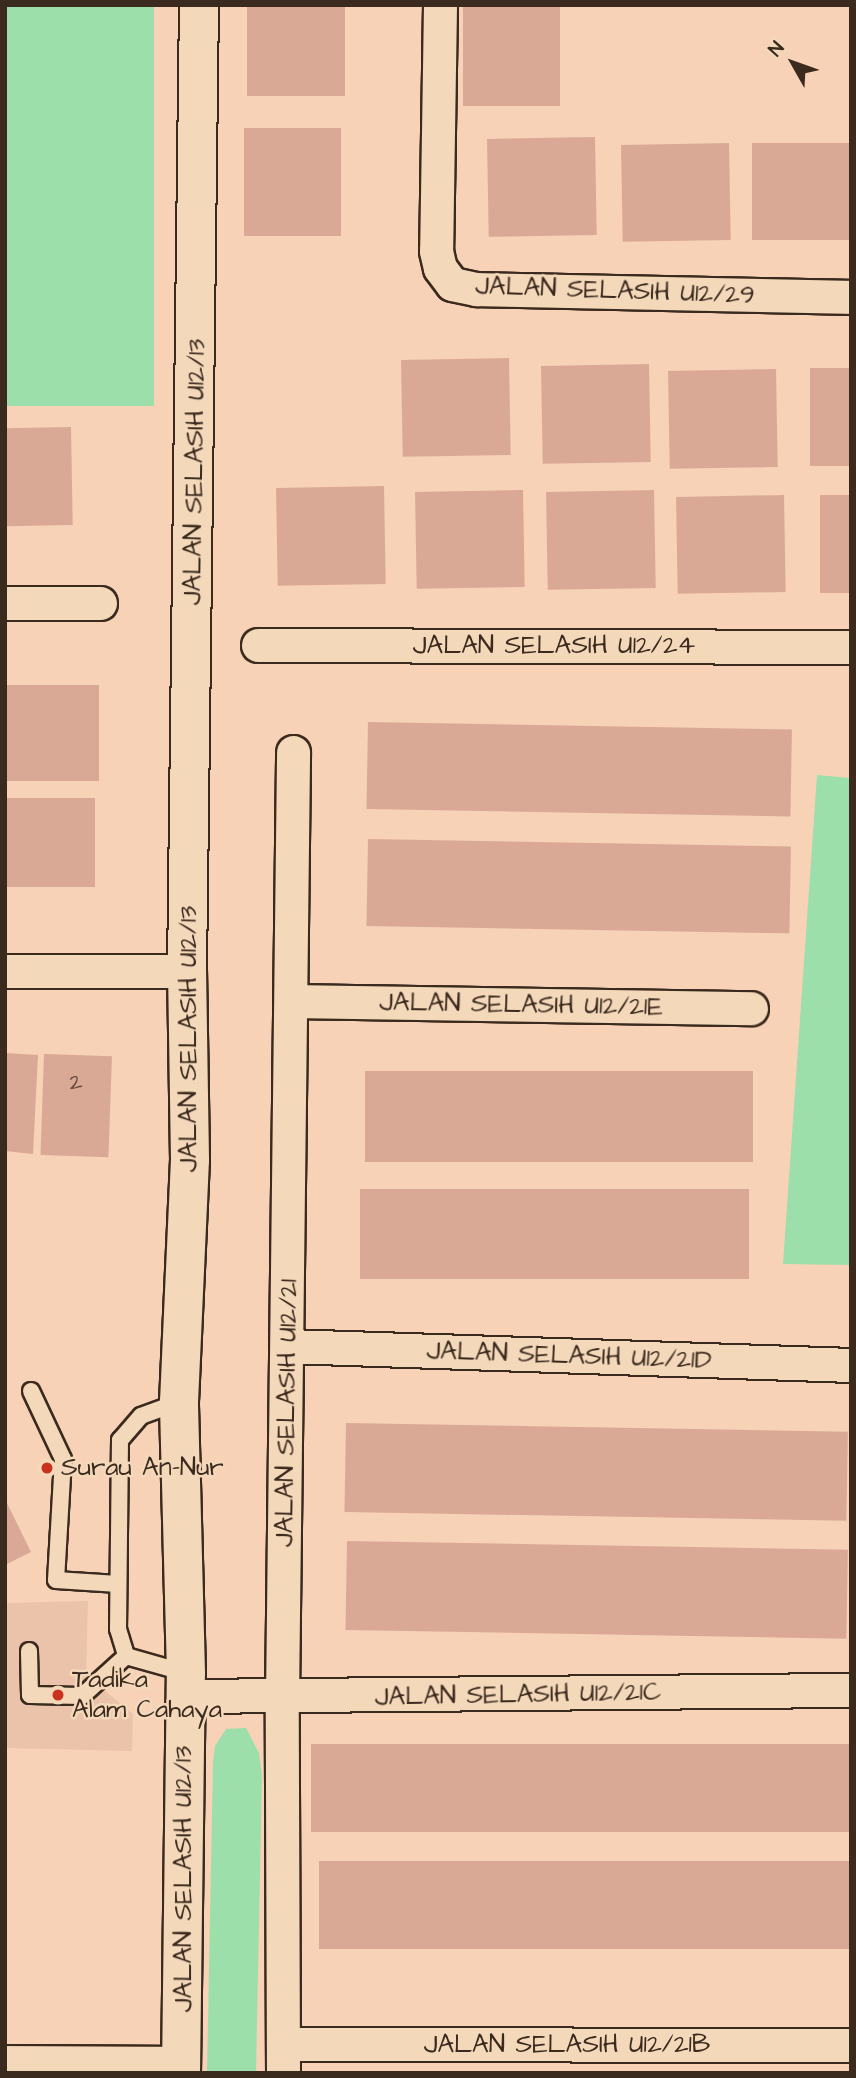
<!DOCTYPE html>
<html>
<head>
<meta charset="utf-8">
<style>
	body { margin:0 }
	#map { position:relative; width:856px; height:2078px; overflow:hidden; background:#f7d2b7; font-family:"Architects Daughter",sans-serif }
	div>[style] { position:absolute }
	.built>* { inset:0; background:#eac3aa }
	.green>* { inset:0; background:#9cdfaa; transform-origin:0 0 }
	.building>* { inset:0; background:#daa996; transform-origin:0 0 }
	.roads { filter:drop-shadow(2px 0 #3b2a1e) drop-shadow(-2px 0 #3b2a1e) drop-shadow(0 2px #3b2a1e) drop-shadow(0 -2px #3b2a1e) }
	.lane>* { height:16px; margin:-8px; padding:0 8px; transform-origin:8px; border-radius:8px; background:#f4d8ba }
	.street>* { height:33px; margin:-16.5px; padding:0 16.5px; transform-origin:16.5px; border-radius:16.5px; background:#f4d8ba }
	.secondary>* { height:38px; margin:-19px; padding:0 19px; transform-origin:19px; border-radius:19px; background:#f4d8ba }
	.dots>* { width:19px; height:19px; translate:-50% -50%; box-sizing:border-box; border:4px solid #f4d8ba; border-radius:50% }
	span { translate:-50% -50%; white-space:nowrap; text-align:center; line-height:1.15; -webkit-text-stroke:5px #f4d8ba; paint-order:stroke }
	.number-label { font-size:23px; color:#634a3c }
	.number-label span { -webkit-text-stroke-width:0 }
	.street-label { font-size:26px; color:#3b2a1e }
	.poi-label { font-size:26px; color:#3b2a1e }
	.left { translate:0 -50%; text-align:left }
	.frame { position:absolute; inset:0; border:7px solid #3b2a1e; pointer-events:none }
	.north { position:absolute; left:758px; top:28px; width:70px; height:70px; -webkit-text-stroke:5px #f4d8ba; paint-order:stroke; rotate:310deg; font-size:19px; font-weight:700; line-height:28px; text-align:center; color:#3b2a1e }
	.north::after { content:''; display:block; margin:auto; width:24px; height:32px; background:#3b2a1e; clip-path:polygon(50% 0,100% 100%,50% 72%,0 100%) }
</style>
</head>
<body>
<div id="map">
	<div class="built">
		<div style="clip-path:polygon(88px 1601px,86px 1675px,133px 1714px,132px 1751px,5px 1748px,5px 1603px)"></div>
	</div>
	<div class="green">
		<div style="left:5px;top:5px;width:149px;height:401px"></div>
		<div style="clip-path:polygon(817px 775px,851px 778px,851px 1265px,783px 1264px)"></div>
		<div style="clip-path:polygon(246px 1728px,259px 1753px,262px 1776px,256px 2073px,207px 2073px,213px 1762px,215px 1746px,226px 1729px)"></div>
	</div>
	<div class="building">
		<div style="left:247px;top:5px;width:98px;height:91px"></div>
		<div style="left:463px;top:5px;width:97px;height:101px"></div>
		<div style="left:244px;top:128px;width:97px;height:108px"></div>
		<div style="left:595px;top:137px;width:98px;height:108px;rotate:89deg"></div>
		<div style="left:729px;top:143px;width:97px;height:108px;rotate:89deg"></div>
		<div style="left:851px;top:143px;width:97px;height:99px;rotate:90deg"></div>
		<div style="left:509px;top:358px;width:97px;height:108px;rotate:89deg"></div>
		<div style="left:649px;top:364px;width:98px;height:108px;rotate:89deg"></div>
		<div style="left:851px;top:368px;width:98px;height:41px;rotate:90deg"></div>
		<div style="left:776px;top:369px;width:98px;height:108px;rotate:89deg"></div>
		<div style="left:71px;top:427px;width:98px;height:66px;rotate:89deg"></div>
		<div style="left:384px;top:486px;width:98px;height:108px;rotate:89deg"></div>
		<div style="left:523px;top:490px;width:97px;height:108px;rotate:89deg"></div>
		<div style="left:654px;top:490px;width:98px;height:108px;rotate:89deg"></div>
		<div style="left:784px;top:495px;width:97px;height:108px;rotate:89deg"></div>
		<div style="left:851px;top:495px;width:98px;height:31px;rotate:90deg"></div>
		<div style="left:5px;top:685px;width:94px;height:96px"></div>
		<div style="left:368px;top:722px;width:424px;height:87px;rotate:1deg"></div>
		<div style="left:5px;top:798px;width:90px;height:89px"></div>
		<div style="left:368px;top:839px;width:423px;height:87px;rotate:1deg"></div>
		<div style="clip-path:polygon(5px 1053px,38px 1055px,33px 1154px,5px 1151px)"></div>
		<div style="left:44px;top:1054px;width:68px;height:101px;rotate:2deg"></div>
		<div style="left:365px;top:1071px;width:388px;height:91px"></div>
		<div style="left:360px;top:1189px;width:389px;height:90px"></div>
		<div style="left:346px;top:1423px;width:502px;height:89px;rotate:1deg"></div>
		<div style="clip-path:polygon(5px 1499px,31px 1552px,5px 1565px)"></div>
		<div style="left:347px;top:1541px;width:501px;height:89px;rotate:1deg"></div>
		<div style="left:311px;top:1744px;width:540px;height:88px"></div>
		<div style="left:319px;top:1861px;width:532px;height:88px"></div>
	</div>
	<div class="roads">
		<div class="lane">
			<div style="left:31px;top:1391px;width:75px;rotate:64.8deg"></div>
			<div style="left:63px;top:1459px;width:121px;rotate:93.3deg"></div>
			<div style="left:56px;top:1580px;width:62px;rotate:3.7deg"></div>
			<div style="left:179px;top:1402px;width:40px;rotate:159.8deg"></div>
			<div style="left:141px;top:1416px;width:32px;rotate:131deg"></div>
			<div style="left:120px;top:1440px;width:189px;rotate:90.6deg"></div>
			<div style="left:118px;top:1629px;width:28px;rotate:73deg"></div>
			<div style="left:126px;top:1656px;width:62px;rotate:15.8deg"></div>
			<div style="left:29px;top:1651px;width:44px;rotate:88.7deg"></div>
			<div style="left:30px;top:1695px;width:52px;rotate:1.1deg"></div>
			<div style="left:82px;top:1696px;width:59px;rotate:-42.3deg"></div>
		</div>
		<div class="street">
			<div style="left:440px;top:5px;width:246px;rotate:90.9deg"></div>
			<div style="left:436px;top:251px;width:17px;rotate:77deg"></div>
			<div style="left:440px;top:268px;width:20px;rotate:53deg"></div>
			<div style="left:452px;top:284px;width:25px;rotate:12deg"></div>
			<div style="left:476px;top:289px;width:375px;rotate:1.2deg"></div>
			<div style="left:5px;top:603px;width:95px"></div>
			<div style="left:258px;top:645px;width:593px;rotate:0.19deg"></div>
			<div style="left:5px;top:971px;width:182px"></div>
			<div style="left:291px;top:1001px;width:460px;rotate:0.9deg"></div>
			<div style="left:288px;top:1346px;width:563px;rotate:1.93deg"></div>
			<div style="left:185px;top:1696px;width:666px;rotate:-0.52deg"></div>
			<div style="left:283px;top:2044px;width:568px;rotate:0.1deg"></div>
			<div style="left:5px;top:2062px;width:177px;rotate:0.3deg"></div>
			<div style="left:283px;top:2073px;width:374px;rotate:-90.2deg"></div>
			<div style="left:282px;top:1699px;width:947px;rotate:-89.33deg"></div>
		</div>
		<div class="secondary">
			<div style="left:181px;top:2073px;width:400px;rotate:-89.3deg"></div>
			<div style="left:186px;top:1673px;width:271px;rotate:-91.5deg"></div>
			<div style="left:179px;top:1402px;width:242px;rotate:-87.4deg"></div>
			<div style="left:190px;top:1160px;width:189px;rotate:-90.9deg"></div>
			<div style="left:187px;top:971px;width:966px;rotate:-89.29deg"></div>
		</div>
	</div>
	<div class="dots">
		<div style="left:47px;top:1468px;background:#c8321e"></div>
		<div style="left:58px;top:1695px;background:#c8321e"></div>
	</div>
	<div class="number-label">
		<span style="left:76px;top:1082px">2</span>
	</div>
	<div class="street-label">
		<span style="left:615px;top:291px;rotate:2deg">JALAN SELASIH U12/29</span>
		<span style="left:195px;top:472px;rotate:-89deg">JALAN SELASIH U12/13</span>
		<span style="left:554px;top:646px">JALAN SELASIH U12/24</span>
		<span style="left:521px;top:1005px;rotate:1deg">JALAN SELASIH U12/21E</span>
		<span style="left:189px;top:1039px;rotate:-90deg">JALAN SELASIH U12/13</span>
		<span style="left:569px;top:1356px;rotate:2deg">JALAN SELASIH U12/21D</span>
		<span style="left:287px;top:1413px;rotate:-89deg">JALAN SELASIH U12/21</span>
		<span style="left:518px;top:1695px;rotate:-1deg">JALAN SELASIH U12/21C</span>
		<span style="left:184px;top:1879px;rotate:-90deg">JALAN SELASIH U12/13</span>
		<span style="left:567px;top:2045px">JALAN SELASIH U12/21B</span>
	</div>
	<div class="poi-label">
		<span class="left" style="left:61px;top:1468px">Surau An-Nur</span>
		<span class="left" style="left:72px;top:1695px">Tadika<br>Alam Cahaya</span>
	</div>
	<div class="frame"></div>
	<div class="north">N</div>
</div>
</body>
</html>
